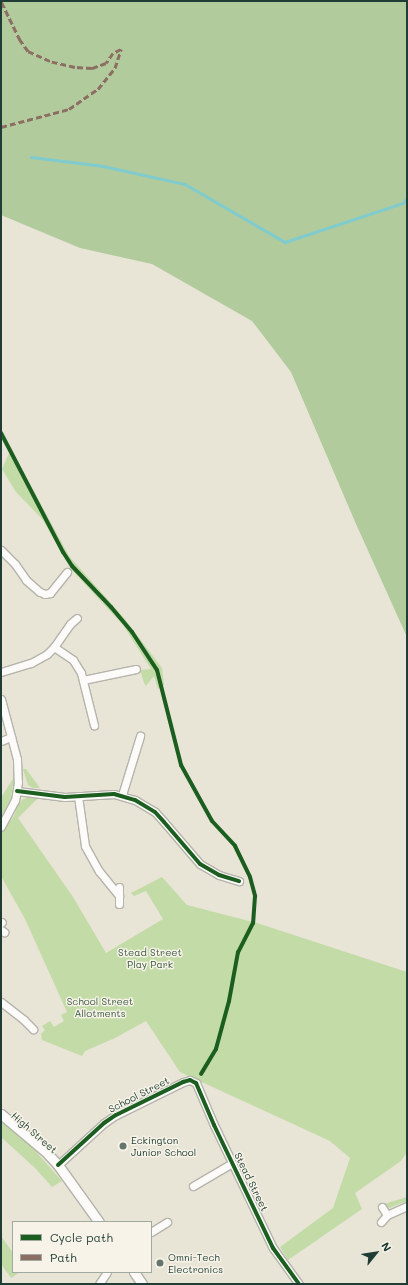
<!DOCTYPE html>
<html>
<head>
<meta charset="utf-8">
<style>
	body { margin:0 }
	#map { position:relative; width:408px; height:1285px; overflow:hidden; background:#e8e4d6; font-family:Mali,sans-serif }
	div>[style] { position:absolute }
	.green>* { inset:0; background:#c3dba7 }
	.forest>* { inset:0; background:#b1cb9d }
	.stream>* { height:2.5px; margin:-1.25px; padding:0 1.25px; transform-origin:1.25px; border-radius:1.25px; background:#7fcbcd }
	.roads { filter:drop-shadow(1px 0 #b4b4ab) drop-shadow(-1px 0 #b4b4ab) drop-shadow(0 1px #b4b4ab) drop-shadow(0 -1px #b4b4ab) }
	.minor>* { height:7px; margin:-3.5px; padding:0 3.5px; transform-origin:3.5px; border-radius:3.5px; background:#fcfbf9 }
	.secondary>* { height:9px; margin:-4.5px; padding:0 4.5px; transform-origin:4.5px; border-radius:4.5px; background:#fcfbf9 }
	.quiet>* { height:3px; margin-top:-1.5px; transform-origin:0; background:repeating-linear-gradient(90deg,#8d6e63 0 6px,transparent 0 9px) }
	.cycleway>* { height:4px; margin:-2px; padding:0 2px; transform-origin:2px; border-radius:2px; background:#1b5e20 }
	.dots>* { width:11px; height:11px; translate:-50% -50%; box-sizing:border-box; border:2px solid #f7f3e8; border-radius:50% }
	span { translate:-50% -50%; white-space:nowrap; text-align:center; line-height:1.15; -webkit-text-stroke:3px #f7f3e8; paint-order:stroke }
	.park-label { font-size:10px; color:#3a5b43 }
	.street-label { font-size:10px; color:#1f3d34 }
	.poi-label { font-size:10px; color:#1f3d34 }
	.left { translate:0 -50%; text-align:left }
	.frame { position:absolute; inset:0; border:2px solid #1f3d34; pointer-events:none }
	.legend { position:absolute; left:12px; top:1221px; width:140px; height:52px; box-sizing:border-box; background:#f7f3e8; border:1px solid #a1aaa0; margin:0; padding:5px 7px; list-style:none; font-size:12px; color:#1f3d34 }
	.legend li { display:flex; align-items:center; gap:8px; height:20px }
	.legend b { width:20px; border:1px solid #a1aaa0 }
	.north { position:absolute; left:356px; top:1233px; width:40px; height:40px; -webkit-text-stroke:3px #f7f3e8; paint-order:stroke; rotate:60deg; font-size:11px; font-weight:700; line-height:16px; text-align:center; color:#1f3d34 }
	.north::after { content:''; display:block; margin:auto; width:14px; height:18px; background:#1f3d34; clip-path:polygon(50% 0,100% 100%,50% 72%,0 100%) }
</style>
</head>
<body>
<div id="map">
	<div class="green">
		<div style="clip-path:polygon(11px 449px,69px 556px,124px 618px,162px 668px,164px 685px,158px 689px,154px 676px,146px 686px,144px 683px,140px 670px,151px 669px,123px 625px,70px 568px,43px 520px,16px 492px,2px 469px)"></div>
		<div style="clip-path:polygon(23px 769px,26px 769px,40px 788px,33px 788px,28px 785px)"></div>
		<div style="clip-path:polygon(14px 777px,11px 799px,1px 817px,1px 798px)"></div>
		<div style="clip-path:polygon(32px 796px,39px 797px,18px 818px,73px 897px,106px 953px,163px 919px,146px 891px,134px 896px,131px 893px,162px 877px,187px 905px,257px 923px,407px 972px,407px 1152px,401px 1161px,355px 1193px,362px 1209px,288px 1260px,280px 1247px,333px 1208px,350px 1158px,330px 1141px,180px 1072px,146px 1021px,115px 1038px,85px 1051px,82px 1056px,42px 1040px,41px 1034px,45px 1030px,42px 1026px,50px 1021px,54px 1027px,64px 1021px,61px 1015px,67px 1012px,25px 919px,1px 876px,1px 832px,14px 816px,18px 805px,23px 799px)"></div>
		<div style="clip-path:polygon(1px 1121px,31px 1146px,62px 1181px,52px 1187px,35px 1168px,1px 1137px)"></div>
		<div style="clip-path:polygon(407px 1197px,407px 1201px,389px 1208px,384px 1204px)"></div>
		<div style="clip-path:polygon(1px 1236px,13px 1253px,13px 1272px,20px 1272px,11px 1278px,1px 1264px)"></div>
	</div>
	<div class="forest">
		<div style="clip-path:polygon(1px 1px,407px 1px,407px 637px,356px 524px,291px 372px,252px 321px,152px 264px,80px 248px,1px 215px)"></div>
	</div>
	<div class="stream">
		<div style="left:31px;top:157px;width:73px;rotate:7.1deg"></div>
		<div style="left:103px;top:166px;width:84px;rotate:12.4deg"></div>
		<div style="left:185px;top:184px;width:116px;rotate:30.1deg"></div>
		<div style="left:285px;top:242px;width:124px;rotate:-18.3deg"></div>
		<div style="left:403px;top:203px;width:6px;rotate:-51deg"></div>
	</div>
	<div class="roads">
		<div class="minor">
			<div style="left:1px;top:550px;width:20px;rotate:45deg"></div>
			<div style="left:15px;top:564px;width:19px;rotate:55deg"></div>
			<div style="left:26px;top:580px;width:18px;rotate:41deg"></div>
			<div style="left:40px;top:592px;width:5px;rotate:22deg"></div>
			<div style="left:45px;top:594px;width:5px;rotate:-11deg"></div>
			<div style="left:50px;top:593px;width:27px;rotate:-51deg"></div>
			<div style="left:54px;top:647px;width:23px;rotate:34deg"></div>
			<div style="left:73px;top:660px;width:15px;rotate:58deg"></div>
			<div style="left:81px;top:673px;width:54px;rotate:76deg"></div>
			<div style="left:1px;top:672px;width:31px;rotate:-17deg"></div>
			<div style="left:31px;top:663px;width:18px;rotate:-29deg"></div>
			<div style="left:47px;top:654px;width:10px;rotate:-45deg"></div>
			<div style="left:54px;top:647px;width:28px;rotate:-55deg"></div>
			<div style="left:70px;top:624px;width:9px;rotate:-41deg"></div>
			<div style="left:83px;top:680px;width:54px;rotate:-11.7deg"></div>
			<div style="left:1px;top:699px;width:62px;rotate:75.1deg"></div>
			<div style="left:17px;top:759px;width:23px;rotate:88deg"></div>
			<div style="left:18px;top:782px;width:18px;rotate:99deg"></div>
			<div style="left:15px;top:800px;width:30px;rotate:118deg"></div>
			<div style="left:1px;top:741px;width:11px;rotate:-22deg"></div>
			<div style="left:17px;top:791px;width:48px;rotate:7.1deg"></div>
			<div style="left:65px;top:797px;width:49px;rotate:-3.5deg"></div>
			<div style="left:114px;top:794px;width:22px;rotate:16deg"></div>
			<div style="left:135px;top:800px;width:23px;rotate:31deg"></div>
			<div style="left:155px;top:812px;width:13px;rotate:48deg"></div>
			<div style="left:164px;top:822px;width:55px;rotate:49.4deg"></div>
			<div style="left:200px;top:864px;width:22px;rotate:30deg"></div>
			<div style="left:219px;top:875px;width:21px;rotate:17deg"></div>
			<div style="left:122px;top:795px;width:62px;rotate:-73deg"></div>
			<div style="left:78px;top:796px;width:50px;rotate:82deg"></div>
			<div style="left:85px;top:846px;width:29px;rotate:61deg"></div>
			<div style="left:99px;top:871px;width:32px;rotate:51deg"></div>
			<div style="left:119px;top:904px;width:17px;rotate:-90deg"></div>
			<div style="left:1px;top:923px;width:1px;rotate:-45deg"></div>
			<div style="left:1px;top:930px;width:4px;rotate:34deg"></div>
			<div style="left:1px;top:1002px;width:29px;rotate:38deg"></div>
			<div style="left:24px;top:1020px;width:13px;rotate:45deg"></div>
			<div style="left:58px;top:1165px;width:62px;rotate:-42.4deg"></div>
			<div style="left:104px;top:1123px;width:14px;rotate:-34deg"></div>
			<div style="left:116px;top:1115px;width:75px;rotate:-26.2deg"></div>
			<div style="left:183px;top:1082px;width:7px;rotate:-16deg"></div>
			<div style="left:190px;top:1080px;width:7px;rotate:27deg"></div>
			<div style="left:196px;top:1083px;width:46px;rotate:66.8deg"></div>
			<div style="left:214px;top:1125px;width:136px;rotate:64.4deg"></div>
			<div style="left:273px;top:1248px;width:44px;rotate:54.2deg"></div>
			<div style="left:193px;top:1186px;width:45px;rotate:-30.5deg"></div>
			<div style="left:382px;top:1207px;width:9px;rotate:58deg"></div>
			<div style="left:381px;top:1222px;width:9px;rotate:-49deg"></div>
			<div style="left:387px;top:1215px;width:22px;rotate:-24deg"></div>
			<div style="left:151px;top:1232px;width:19px;rotate:-32deg"></div>
			<div style="left:99px;top:1284px;width:14px;rotate:-56deg"></div>
		</div>
		<div class="secondary">
			<div style="left:1px;top:1114px;width:57px;rotate:40.1deg"></div>
			<div style="left:45px;top:1151px;width:19px;rotate:47deg"></div>
			<div style="left:58px;top:1165px;width:70px;rotate:54.3deg"></div>
			<div style="left:134px;top:1272px;width:14px;rotate:56deg"></div>
		</div>
	</div>
	<div class="quiet">
		<div style="left:1px;top:127px;width:70px;rotate:-14.8deg"></div>
		<div style="left:69px;top:109px;width:35px;rotate:-35deg"></div>
		<div style="left:98px;top:89px;width:27px;rotate:-51deg"></div>
		<div style="left:115px;top:68px;width:20px;rotate:-72deg"></div>
		<div style="left:121px;top:49px;width:9px;rotate:153deg"></div>
		<div style="left:113px;top:53px;width:12px;rotate:125deg"></div>
		<div style="left:106px;top:63px;width:15px;rotate:160deg"></div>
		<div style="left:92px;top:68px;width:17px;rotate:-177deg"></div>
		<div style="left:75px;top:67px;width:26px;rotate:-167deg"></div>
		<div style="left:50px;top:61px;width:24px;rotate:-156deg"></div>
		<div style="left:28px;top:51px;width:14px;rotate:-126deg"></div>
		<div style="left:20px;top:40px;width:43px;rotate:-116deg"></div>
	</div>
	<div class="cycleway">
		<div style="left:1px;top:433px;width:134px;rotate:62.5deg"></div>
		<div style="left:63px;top:552px;width:17px;rotate:57deg"></div>
		<div style="left:72px;top:566px;width:57px;rotate:46.4deg"></div>
		<div style="left:111px;top:607px;width:33px;rotate:50deg"></div>
		<div style="left:132px;top:632px;width:45px;rotate:56.7deg"></div>
		<div style="left:157px;top:670px;width:98px;rotate:75.8deg"></div>
		<div style="left:181px;top:765px;width:64px;rotate:61deg"></div>
		<div style="left:212px;top:821px;width:34px;rotate:47deg"></div>
		<div style="left:235px;top:846px;width:34px;rotate:64deg"></div>
		<div style="left:250px;top:877px;width:20px;rotate:75deg"></div>
		<div style="left:255px;top:896px;width:27px;rotate:94deg"></div>
		<div style="left:253px;top:923px;width:33px;rotate:117deg"></div>
		<div style="left:238px;top:952px;width:50px;rotate:100.4deg"></div>
		<div style="left:229px;top:1001px;width:50px;rotate:105.2deg"></div>
		<div style="left:216px;top:1049px;width:29px;rotate:121deg"></div>
		<div style="left:17px;top:791px;width:48px;rotate:7.1deg"></div>
		<div style="left:65px;top:797px;width:49px;rotate:-3.5deg"></div>
		<div style="left:114px;top:794px;width:22px;rotate:16deg"></div>
		<div style="left:135px;top:800px;width:23px;rotate:31deg"></div>
		<div style="left:155px;top:812px;width:13px;rotate:48deg"></div>
		<div style="left:164px;top:822px;width:55px;rotate:49.4deg"></div>
		<div style="left:200px;top:864px;width:22px;rotate:30deg"></div>
		<div style="left:219px;top:875px;width:21px;rotate:17deg"></div>
		<div style="left:58px;top:1165px;width:62px;rotate:-42.4deg"></div>
		<div style="left:104px;top:1123px;width:14px;rotate:-34deg"></div>
		<div style="left:116px;top:1115px;width:75px;rotate:-26.2deg"></div>
		<div style="left:183px;top:1082px;width:7px;rotate:-16deg"></div>
		<div style="left:190px;top:1080px;width:7px;rotate:27deg"></div>
		<div style="left:196px;top:1083px;width:46px;rotate:66.8deg"></div>
		<div style="left:214px;top:1125px;width:136px;rotate:64.4deg"></div>
		<div style="left:273px;top:1248px;width:44px;rotate:54.2deg"></div>
	</div>
	<div class="dots">
		<div style="left:123px;top:1146px;background:#65776d"></div>
		<div style="left:160px;top:1263px;background:#65776d"></div>
	</div>
	<div class="park-label">
		<span style="left:150px;top:958px">Stead Street<br>Play Park</span>
		<span style="left:100px;top:1007px">School Street<br>Allotments</span>
	</div>
	<div class="street-label">
		<span style="left:139px;top:1095px;rotate:-27deg">School Street</span>
		<span style="left:34px;top:1133px;rotate:41deg">High Street</span>
		<span style="left:251px;top:1182px;rotate:64deg">Stead Street</span>
	</div>
	<div class="poi-label">
		<span class="left" style="left:131px;top:1146px">Eckington<br>Junior School</span>
		<span class="left" style="left:168px;top:1263px">Omni-Tech<br>Electronics</span>
	</div>
	<div class="frame"></div>
	<ul class="legend">
	<li><b style="height:5px;background:#1b5e20"></b>Cycle path</li>
	<li><b style="height:5px;background:#8d6e63"></b>Path</li>
	</ul>
	<div class="north">N</div>
</div>
</body>
</html>
